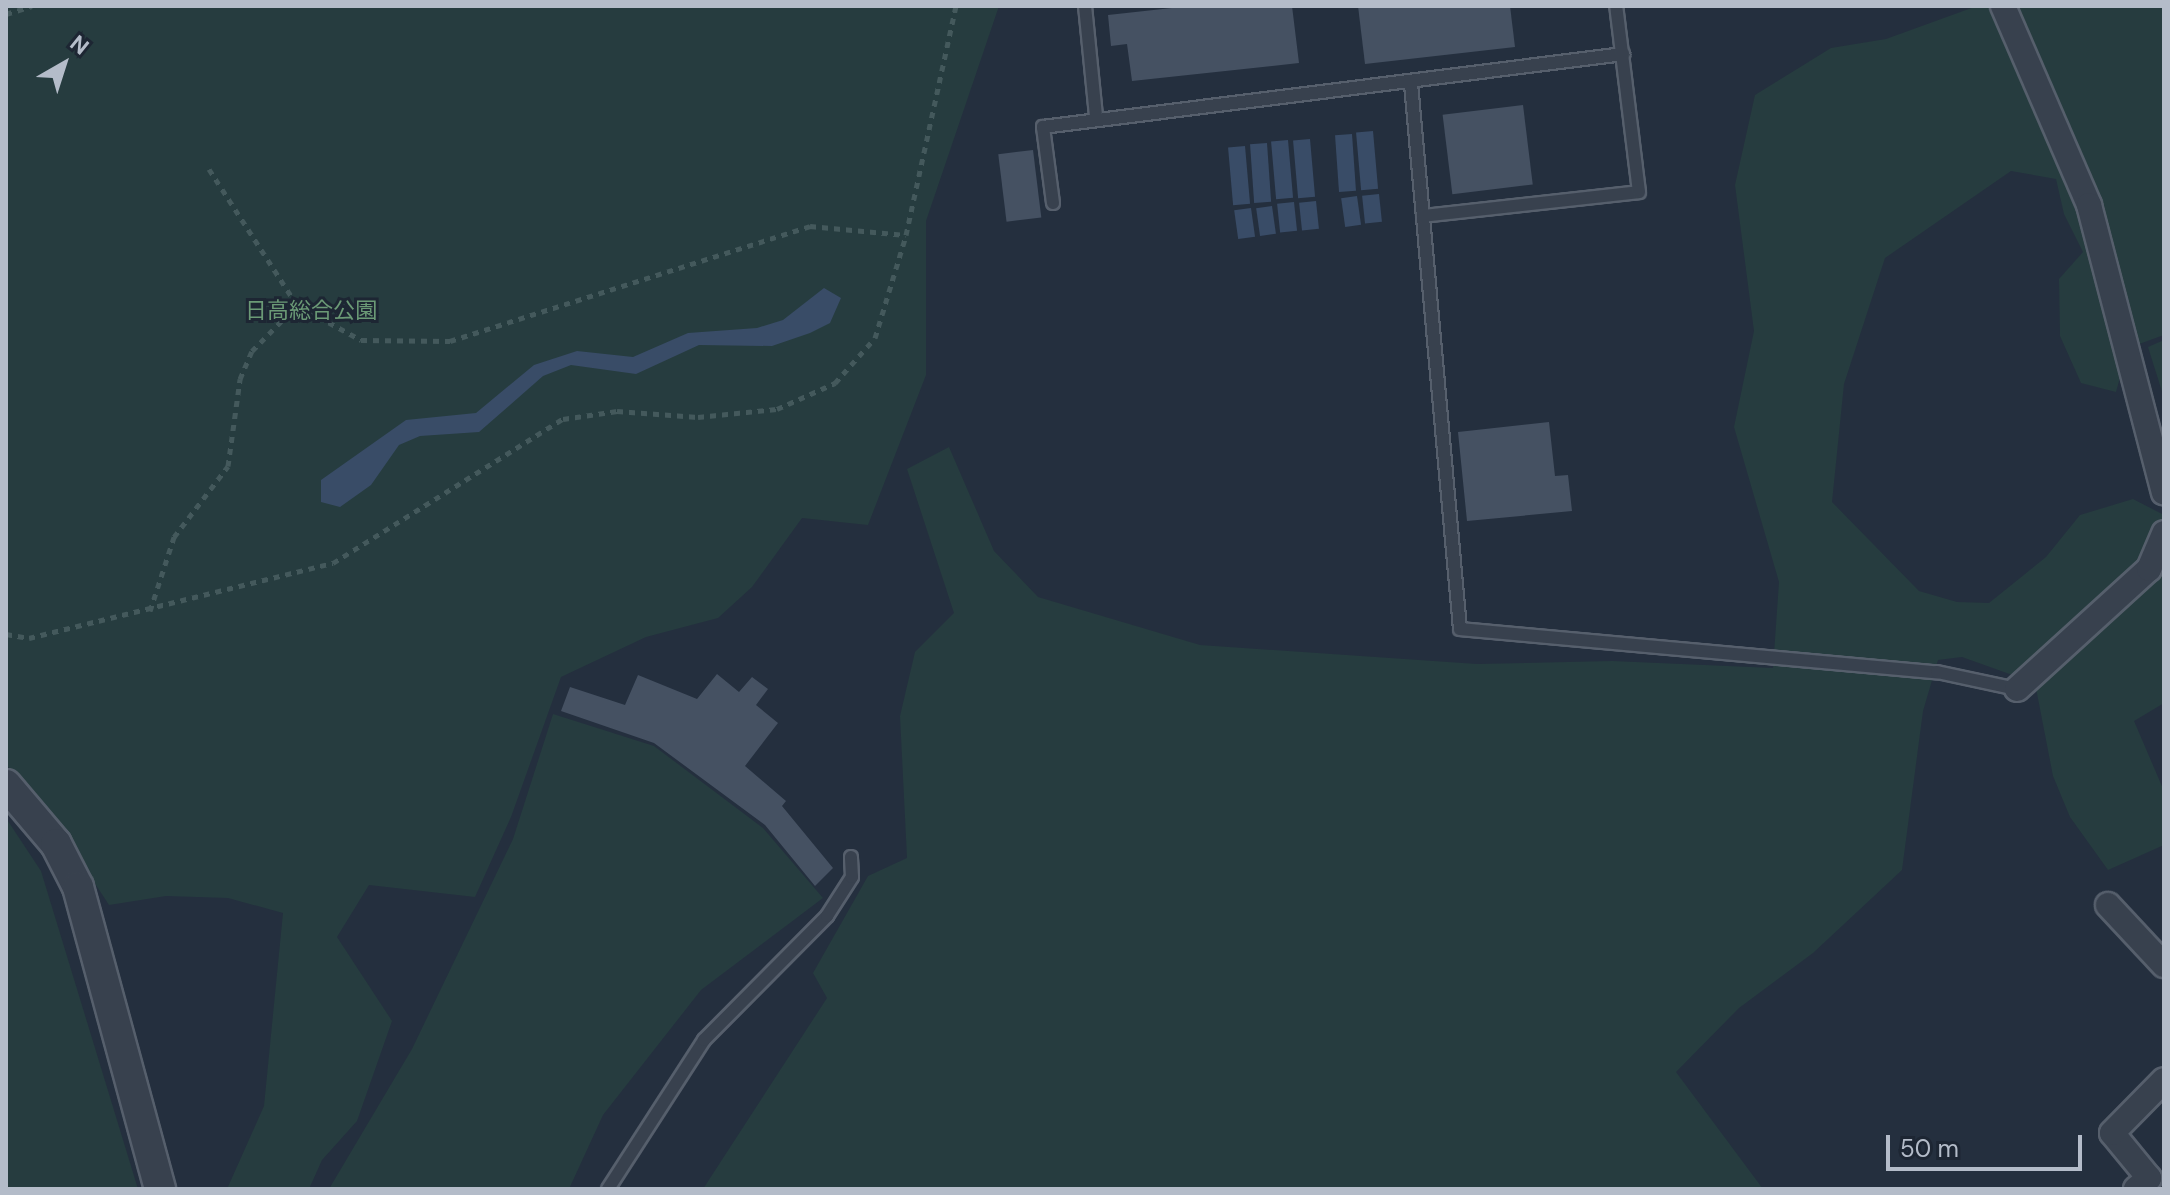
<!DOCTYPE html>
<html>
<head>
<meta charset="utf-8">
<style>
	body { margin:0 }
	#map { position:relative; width:2170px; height:1195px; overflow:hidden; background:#242f3e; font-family:"DM Sans","Noto Sans JP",sans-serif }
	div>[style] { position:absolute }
	.green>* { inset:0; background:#263c3f }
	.water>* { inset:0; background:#394c67; transform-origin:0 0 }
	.building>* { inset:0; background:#455162; transform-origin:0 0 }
	.path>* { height:5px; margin-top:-2.5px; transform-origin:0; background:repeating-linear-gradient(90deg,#44595c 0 6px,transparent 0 12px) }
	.roads { filter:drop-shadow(2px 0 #565f6c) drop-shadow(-2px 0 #565f6c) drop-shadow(0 2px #565f6c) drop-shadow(0 -2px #565f6c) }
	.service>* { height:12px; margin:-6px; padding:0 6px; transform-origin:6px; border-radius:6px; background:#38414e }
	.minor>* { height:24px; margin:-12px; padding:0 12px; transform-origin:12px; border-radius:12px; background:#38414e }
	.tertiary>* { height:30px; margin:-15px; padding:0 15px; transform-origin:15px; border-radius:15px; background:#38414e }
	span { translate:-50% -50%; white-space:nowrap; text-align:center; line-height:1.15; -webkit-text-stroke:6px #1d2633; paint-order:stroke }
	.park-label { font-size:22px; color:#6b9a76 }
	.frame { position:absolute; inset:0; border:8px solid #b4bcc9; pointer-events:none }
	.north { position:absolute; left:24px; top:24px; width:80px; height:80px; -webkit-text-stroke:6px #1d2633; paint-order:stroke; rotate:39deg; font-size:22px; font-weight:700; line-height:32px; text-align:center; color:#b4bcc9 }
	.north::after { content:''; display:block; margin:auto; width:28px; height:36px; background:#b4bcc9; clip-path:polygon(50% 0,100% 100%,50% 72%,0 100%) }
	.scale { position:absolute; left:1886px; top:1135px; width:196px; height:36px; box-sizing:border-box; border:4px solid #b4bcc9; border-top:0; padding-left:10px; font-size:24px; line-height:28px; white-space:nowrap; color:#b4bcc9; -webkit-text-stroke:6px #1d2633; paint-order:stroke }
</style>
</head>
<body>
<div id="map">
	<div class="green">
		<div style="clip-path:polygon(6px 6px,999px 6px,926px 221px,926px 375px,868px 525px,802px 518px,752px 587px,718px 618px,646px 637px,561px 677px,511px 817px,475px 897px,369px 885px,337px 937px,392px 1021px,357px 1121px,322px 1160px,309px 1189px,227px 1189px,264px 1106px,283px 913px,228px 898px,166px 896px,109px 905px,35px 792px,6px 765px)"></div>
		<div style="clip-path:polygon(1977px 6px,2164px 6px,2164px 335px,2128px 348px,2116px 392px,2081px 383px,2060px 336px,2059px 279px,2083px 252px,2064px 214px,2056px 179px,2011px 171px,1885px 258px,1844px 384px,1832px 502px,1919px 591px,1957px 602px,1989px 603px,2046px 557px,2080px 515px,2133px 499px,2164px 515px,2164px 703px,2134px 721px,2164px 791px,2164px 845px,2108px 870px,2070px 817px,2053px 776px,2035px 683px,1962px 657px,1938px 660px,1923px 711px,1902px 870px,1813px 953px,1739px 1008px,1676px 1072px,1763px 1189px,703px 1189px,827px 998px,813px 973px,868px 876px,907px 858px,900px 716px,915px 652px,954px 613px,907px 469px,949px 447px,994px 551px,1038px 597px,1200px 645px,1477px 664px,1612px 661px,1773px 668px,1779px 582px,1734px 427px,1754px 331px,1735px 185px,1755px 95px,1831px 48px,1886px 39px)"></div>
		<div style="clip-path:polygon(2164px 340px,2164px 398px,2148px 347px)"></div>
		<div style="clip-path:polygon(553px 714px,654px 746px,763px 828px,823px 898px,701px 990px,603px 1115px,569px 1189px,329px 1189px,412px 1049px,513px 839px)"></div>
		<div style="clip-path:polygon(6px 818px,41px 871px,138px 1189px,6px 1189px)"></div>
	</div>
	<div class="water">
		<div style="left:1373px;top:131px;width:58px;height:17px;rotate:85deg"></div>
		<div style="left:1352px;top:134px;width:57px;height:17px;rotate:86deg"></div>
		<div style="left:1310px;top:139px;width:58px;height:17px;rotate:85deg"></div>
		<div style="left:1288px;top:140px;width:58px;height:17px;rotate:85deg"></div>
		<div style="left:1267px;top:143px;width:59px;height:17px;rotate:86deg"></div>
		<div style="left:1245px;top:146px;width:58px;height:17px;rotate:85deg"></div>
		<div style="left:1379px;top:194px;width:28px;height:17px;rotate:84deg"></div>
		<div style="left:1357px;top:196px;width:29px;height:16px;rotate:82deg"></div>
		<div style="left:1316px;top:201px;width:28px;height:17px;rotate:84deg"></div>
		<div style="left:1294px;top:202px;width:29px;height:17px;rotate:84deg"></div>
		<div style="left:1272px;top:206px;width:28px;height:16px;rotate:82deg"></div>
		<div style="left:1251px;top:208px;width:29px;height:17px;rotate:82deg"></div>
		<div style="clip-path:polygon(824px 288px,841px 298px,830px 323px,810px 333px,772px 346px,699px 345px,636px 374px,571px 365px,543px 376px,479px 432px,420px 436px,399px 445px,371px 485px,340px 507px,321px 502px,321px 480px,406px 420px,476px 413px,534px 365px,577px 351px,633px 357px,688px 333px,757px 328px,783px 320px)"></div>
	</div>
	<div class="building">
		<div style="clip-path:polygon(1190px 6px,1292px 6px,1299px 63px,1132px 81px,1127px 44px,1111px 46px,1108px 15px)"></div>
		<div style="clip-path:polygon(1358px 6px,1510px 6px,1515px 47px,1365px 64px)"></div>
		<div style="left:1523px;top:105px;width:80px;height:81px;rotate:83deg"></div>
		<div style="left:1033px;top:150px;width:68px;height:35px;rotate:83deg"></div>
		<div style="clip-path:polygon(1549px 422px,1555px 476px,1568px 475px,1572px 511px,1467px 521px,1458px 432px)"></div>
		<div style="clip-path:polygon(717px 674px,739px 692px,752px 677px,768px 689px,756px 705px,778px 723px,745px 766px,786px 801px,782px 806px,833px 868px,815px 886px,765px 825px,654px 743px,561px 711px,570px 687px,625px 705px,638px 675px,697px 699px)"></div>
	</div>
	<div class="path">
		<div style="left:6px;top:14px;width:27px;rotate:-17deg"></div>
		<div style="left:209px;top:169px;width:162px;rotate:57.1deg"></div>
		<div style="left:297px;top:305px;width:73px;rotate:28.7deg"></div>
		<div style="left:361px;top:340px;width:89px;rotate:0.6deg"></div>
		<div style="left:450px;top:341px;width:378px;rotate:-17.7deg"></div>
		<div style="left:810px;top:226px;width:96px;rotate:5.4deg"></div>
		<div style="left:150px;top:611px;width:78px;rotate:-72deg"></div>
		<div style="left:174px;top:537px;width:89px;rotate:-52.7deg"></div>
		<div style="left:228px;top:466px;width:88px;rotate:-82.1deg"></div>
		<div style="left:240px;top:379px;width:30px;rotate:-67deg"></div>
		<div style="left:252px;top:351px;width:64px;rotate:-45.6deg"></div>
		<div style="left:6px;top:634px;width:23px;rotate:10deg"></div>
		<div style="left:29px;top:638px;width:313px;rotate:-13.9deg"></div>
		<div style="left:333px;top:563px;width:271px;rotate:-32.1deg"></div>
		<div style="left:563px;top:419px;width:55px;rotate:-8.4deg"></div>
		<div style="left:617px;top:411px;width:81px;rotate:4.2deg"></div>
		<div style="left:698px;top:417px;width:79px;rotate:-5.8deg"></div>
		<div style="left:777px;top:409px;width:64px;rotate:-24.1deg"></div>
		<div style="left:835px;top:383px;width:60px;rotate:-48.4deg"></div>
		<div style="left:875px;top:338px;width:108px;rotate:-73.2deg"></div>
		<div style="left:906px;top:235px;width:234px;rotate:-77.7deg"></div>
	</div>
	<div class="roads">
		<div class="service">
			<div style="left:1085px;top:6px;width:112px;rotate:84.3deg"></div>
			<div style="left:1411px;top:84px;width:547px;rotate:84.86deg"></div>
			<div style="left:1460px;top:629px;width:479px;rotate:5.2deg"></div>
			<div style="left:1937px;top:672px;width:82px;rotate:12deg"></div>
			<div style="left:1053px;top:203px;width:77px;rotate:-97.5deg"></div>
			<div style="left:1043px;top:127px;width:585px;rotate:-7.17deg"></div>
			<div style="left:1423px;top:216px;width:217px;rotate:-6.3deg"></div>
			<div style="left:1639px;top:192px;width:187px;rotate:-97deg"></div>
			<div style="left:608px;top:1189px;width:177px;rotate:-57.2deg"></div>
			<div style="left:704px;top:1040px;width:175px;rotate:-45.2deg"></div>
			<div style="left:827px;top:916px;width:46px;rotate:-57.3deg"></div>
			<div style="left:852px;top:877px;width:20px;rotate:-93deg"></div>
		</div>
		<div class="minor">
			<div style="left:2003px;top:6px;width:217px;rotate:66.6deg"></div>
			<div style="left:2089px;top:205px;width:297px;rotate:75.4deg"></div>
			<div style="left:2017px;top:689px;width:178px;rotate:-42.3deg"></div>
			<div style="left:2149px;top:569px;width:39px;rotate:-67deg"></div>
			<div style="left:2108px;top:905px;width:82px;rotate:47deg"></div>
			<div style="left:2136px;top:1189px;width:17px;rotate:-40deg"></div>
			<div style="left:2149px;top:1178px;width:58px;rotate:-129.4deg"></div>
			<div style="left:2112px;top:1133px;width:74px;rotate:-45.5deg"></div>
		</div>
		<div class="tertiary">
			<div style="left:6px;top:785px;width:77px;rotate:49.7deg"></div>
			<div style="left:56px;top:844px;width:48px;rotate:62.9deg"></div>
			<div style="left:78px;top:887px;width:313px;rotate:74.8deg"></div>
		</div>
	</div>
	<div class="park-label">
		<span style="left:311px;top:311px">日高総合公園</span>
	</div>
	<div class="frame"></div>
	<div class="north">N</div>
	<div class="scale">50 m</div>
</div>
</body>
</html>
